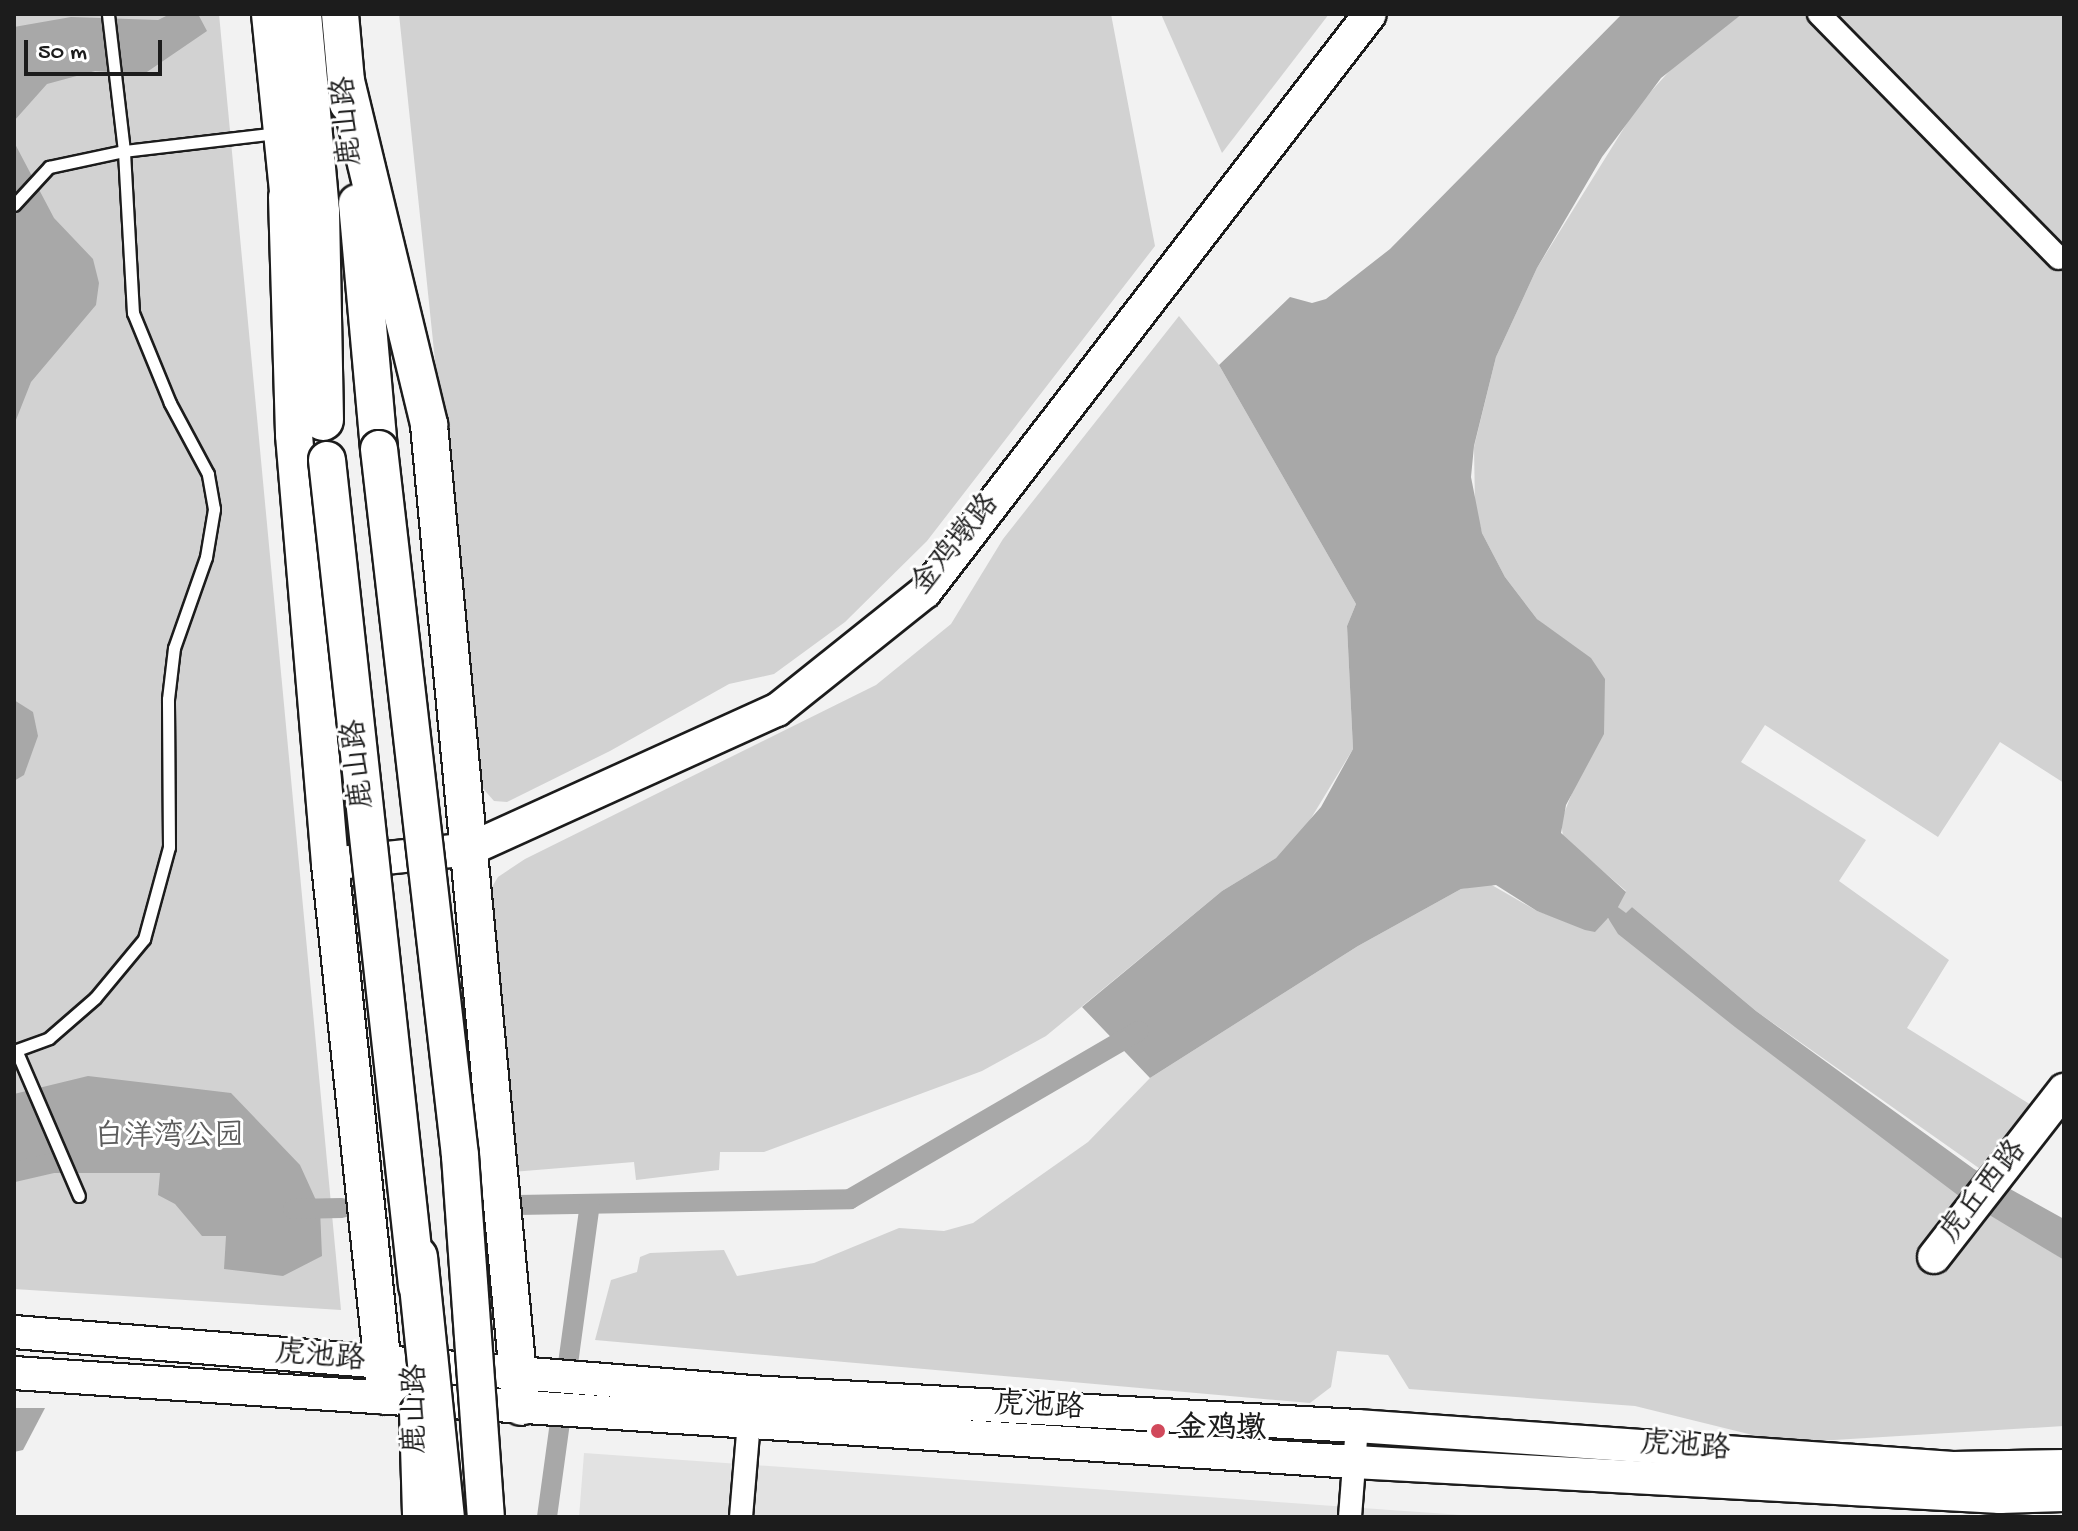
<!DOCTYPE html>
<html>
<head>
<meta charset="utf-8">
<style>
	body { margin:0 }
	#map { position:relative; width:2078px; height:1531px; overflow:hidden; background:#f2f2f2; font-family:"Gochi Hand","LXGW WenKai TC",sans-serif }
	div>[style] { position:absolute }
	.built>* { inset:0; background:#e2e2e2 }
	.green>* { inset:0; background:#d2d2d2 }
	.water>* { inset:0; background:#a8a8a8 }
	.canal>* { height:20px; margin:-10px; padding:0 10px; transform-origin:10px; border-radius:10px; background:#a8a8a8 }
	.roads { filter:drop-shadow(2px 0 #1c1c1c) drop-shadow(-2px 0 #1c1c1c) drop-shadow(0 2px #1c1c1c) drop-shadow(0 -2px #1c1c1c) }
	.lane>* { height:11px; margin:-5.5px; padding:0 5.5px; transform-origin:5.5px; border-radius:5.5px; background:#fff }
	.street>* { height:22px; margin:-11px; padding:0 11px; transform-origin:11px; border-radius:11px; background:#fff }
	.secondary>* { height:32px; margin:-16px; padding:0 16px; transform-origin:16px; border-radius:16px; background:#fff }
	.primary>* { height:36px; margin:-18px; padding:0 18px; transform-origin:18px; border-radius:18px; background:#fff }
	.highway>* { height:40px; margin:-20px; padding:0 20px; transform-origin:20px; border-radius:20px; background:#fff }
	.bridges { filter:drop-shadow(2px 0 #1c1c1c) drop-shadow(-2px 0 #1c1c1c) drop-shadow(0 2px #1c1c1c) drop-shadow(0 -2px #1c1c1c) }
	.primary-bridge>* { height:36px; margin:-18px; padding:0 18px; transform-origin:18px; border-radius:18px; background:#fff }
	.highway-bridge>* { height:40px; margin:-20px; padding:0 20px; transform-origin:20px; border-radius:20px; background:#fff }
	.dots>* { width:22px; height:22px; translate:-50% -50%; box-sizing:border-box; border:4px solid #fff; border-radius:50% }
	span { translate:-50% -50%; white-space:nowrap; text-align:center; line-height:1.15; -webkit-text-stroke:6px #fff; paint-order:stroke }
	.street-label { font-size:30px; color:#1c1c1c }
	.park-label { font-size:30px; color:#5c5c5c }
	.poi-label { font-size:30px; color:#1c1c1c; font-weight:700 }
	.left { translate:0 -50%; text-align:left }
	.frame { position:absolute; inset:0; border:16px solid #1c1c1c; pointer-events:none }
	.scale { position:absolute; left:24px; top:40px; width:138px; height:36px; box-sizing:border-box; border:4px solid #1c1c1c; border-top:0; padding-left:10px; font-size:24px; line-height:28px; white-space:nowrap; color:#1c1c1c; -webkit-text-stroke:6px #fff; paint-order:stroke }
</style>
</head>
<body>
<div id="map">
	<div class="built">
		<div style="clip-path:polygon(584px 1453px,1490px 1517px,579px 1517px)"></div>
	</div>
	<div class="green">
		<div style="clip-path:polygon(14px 14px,219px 14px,341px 1310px,14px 1289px)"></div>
		<div style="clip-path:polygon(399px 14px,1111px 14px,1155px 246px,927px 541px,845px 622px,774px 674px,729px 684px,610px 751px,507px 802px,494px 801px,479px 784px)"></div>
		<div style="clip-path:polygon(1161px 14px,1329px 14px,1222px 153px)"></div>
		<div style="clip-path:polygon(1742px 14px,2064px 14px,2064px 783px,2000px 742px,1938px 837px,1765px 725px,1741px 762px,1866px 840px,1839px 881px,1949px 960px,1907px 1028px,2041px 1111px,1993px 1178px,1756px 1011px,1632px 907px,1626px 914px,1617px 906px,1626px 891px,1563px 837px,1561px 821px,1572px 793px,1567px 644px,1537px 619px,1505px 577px,1482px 533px,1475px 506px,1474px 447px,1496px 357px,1537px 268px,1637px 107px,1682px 57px)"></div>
		<div style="clip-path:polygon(1179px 316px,1219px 365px,1356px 604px,1347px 626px,1353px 749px,1307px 825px,1276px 858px,1222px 891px,1046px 1036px,982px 1071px,764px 1152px,720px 1152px,719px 1170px,636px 1180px,634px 1162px,512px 1172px,490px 890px,498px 877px,525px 859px,876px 685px,951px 624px,1003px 539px)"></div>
		<div style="clip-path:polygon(1490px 884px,1537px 911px,1595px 931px,1607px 918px,1989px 1212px,2064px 1260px,2064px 1426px,1785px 1443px,1635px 1406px,1409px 1389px,1388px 1355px,1337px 1351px,1331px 1387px,1310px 1403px,595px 1340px,611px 1280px,637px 1272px,640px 1257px,650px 1253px,724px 1250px,737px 1276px,814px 1263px,899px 1228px,944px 1231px,973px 1223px,1088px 1142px,1150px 1078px,1358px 946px,1461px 889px)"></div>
	</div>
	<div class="water">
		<div style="clip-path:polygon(170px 14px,198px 14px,207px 31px,144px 74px,95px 71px,47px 84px,14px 121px,14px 27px,71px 17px,158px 20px)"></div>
		<div style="clip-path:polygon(1622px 14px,1742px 14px,1661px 78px,1602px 157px,1537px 268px,1496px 357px,1474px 446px,1471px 477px,1482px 533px,1505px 577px,1537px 619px,1591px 658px,1605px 679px,1604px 734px,1566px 805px,1561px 833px,1626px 892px,1618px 907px,1626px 913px,1632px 907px,1756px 1011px,1974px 1169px,2064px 1219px,2064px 1260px,1963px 1199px,1735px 1027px,1618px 934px,1608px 918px,1595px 932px,1585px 930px,1537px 911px,1496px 885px,1461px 889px,1358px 946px,1150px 1078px,1082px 1007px,1222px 891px,1276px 858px,1321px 807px,1353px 749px,1347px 626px,1356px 604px,1219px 365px,1290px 297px,1312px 303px,1326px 299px,1390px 249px)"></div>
		<div style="clip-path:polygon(14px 142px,54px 218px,93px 259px,99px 283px,96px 305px,31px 382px,14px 425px)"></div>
		<div style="clip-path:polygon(14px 700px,33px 712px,38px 736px,24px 775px,14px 781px)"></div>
		<div style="clip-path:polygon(88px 1076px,231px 1093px,300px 1165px,320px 1209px,322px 1256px,283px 1276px,224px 1269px,226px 1236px,202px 1236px,175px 1204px,158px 1195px,160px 1173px,53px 1173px,14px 1167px,14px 1094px)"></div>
		<div style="clip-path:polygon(14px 1408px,45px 1408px,23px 1450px,14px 1452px)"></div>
	</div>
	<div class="canal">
		<div style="left:14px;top:1172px;width:40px;rotate:-13deg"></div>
		<div style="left:517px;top:1205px;width:333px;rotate:-1deg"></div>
		<div style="left:850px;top:1199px;width:334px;rotate:-30.2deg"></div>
		<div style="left:293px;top:1209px;width:49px;rotate:-1.2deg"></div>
		<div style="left:547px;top:1517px;width:316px;rotate:-82.2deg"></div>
	</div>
	<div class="roads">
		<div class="lane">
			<div style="left:14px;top:205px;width:52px;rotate:-47.4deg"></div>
			<div style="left:49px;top:167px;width:77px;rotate:-12deg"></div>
			<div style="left:124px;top:151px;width:154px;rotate:-6.7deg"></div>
			<div style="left:16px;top:1050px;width:159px;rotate:66.7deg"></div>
			<div style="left:14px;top:1051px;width:37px;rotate:-20deg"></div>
			<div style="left:49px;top:1038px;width:61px;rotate:-41deg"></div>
			<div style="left:95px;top:998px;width:77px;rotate:-50.3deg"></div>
			<div style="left:144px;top:939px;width:95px;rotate:-74.8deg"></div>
			<div style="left:169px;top:847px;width:148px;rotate:-90.4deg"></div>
			<div style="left:168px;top:699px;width:51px;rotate:-83.3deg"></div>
			<div style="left:174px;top:648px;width:96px;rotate:-70.6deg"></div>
			<div style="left:206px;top:557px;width:49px;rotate:-80.5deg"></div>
			<div style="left:214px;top:509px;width:36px;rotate:-100deg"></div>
			<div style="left:208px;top:474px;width:81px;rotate:-118.2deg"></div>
			<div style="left:170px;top:403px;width:97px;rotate:-112.3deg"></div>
			<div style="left:133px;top:313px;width:162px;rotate:-93.2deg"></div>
			<div style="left:124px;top:151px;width:138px;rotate:-96.7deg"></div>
		</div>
		<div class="street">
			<div style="left:1819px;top:14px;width:342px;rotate:45.5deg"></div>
			<div style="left:741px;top:1517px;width:108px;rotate:-85.2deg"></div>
			<div style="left:1350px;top:1517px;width:91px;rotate:-85.6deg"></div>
		</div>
		<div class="secondary">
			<div style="left:330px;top:864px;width:141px;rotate:-6.1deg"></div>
			<div style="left:470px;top:849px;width:337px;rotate:-24.4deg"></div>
			<div style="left:777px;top:710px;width:189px;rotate:-38.6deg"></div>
			<div style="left:925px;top:592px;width:729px;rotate:-52.41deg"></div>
			<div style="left:1934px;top:1257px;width:212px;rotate:-52.1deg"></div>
			<div style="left:14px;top:1332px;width:739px;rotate:4.65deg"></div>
			<div style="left:751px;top:1392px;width:607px;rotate:3.21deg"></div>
			<div style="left:1357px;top:1426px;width:597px;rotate:4.03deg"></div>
			<div style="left:1953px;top:1468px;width:111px;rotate:-1deg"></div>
			<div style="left:14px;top:1373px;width:1343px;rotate:3.8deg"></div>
			<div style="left:1354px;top:1462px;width:647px;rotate:3.1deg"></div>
			<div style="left:2000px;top:1497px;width:64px;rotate:-1.8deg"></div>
		</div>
		<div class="primary">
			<div style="left:270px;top:14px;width:206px;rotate:84.2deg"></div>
			<div style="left:340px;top:14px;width:90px;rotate:84.9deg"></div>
			<div style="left:346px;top:81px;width:354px;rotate:76.4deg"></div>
			<div style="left:429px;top:425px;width:986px;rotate:84.65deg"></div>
			<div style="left:287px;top:197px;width:238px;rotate:88.3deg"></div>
			<div style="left:294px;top:435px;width:431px;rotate:85.2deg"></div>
			<div style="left:330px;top:864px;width:535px;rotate:83.99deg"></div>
			<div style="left:357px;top:203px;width:247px;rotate:84.9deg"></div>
		</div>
		<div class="highway">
			<div style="left:301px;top:14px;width:199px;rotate:84.8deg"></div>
			<div style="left:319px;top:212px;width:208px;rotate:88.9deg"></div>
		</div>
	</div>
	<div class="bridges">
		<div class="primary-bridge">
			<div style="left:379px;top:449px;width:712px;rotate:83.46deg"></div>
			<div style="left:460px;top:1156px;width:362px;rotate:85.9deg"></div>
			<div style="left:327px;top:460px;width:831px;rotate:83.78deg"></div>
			<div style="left:418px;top:1413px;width:104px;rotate:88.3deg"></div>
		</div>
		<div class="highway-bridge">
			<div style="left:417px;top:1257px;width:261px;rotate:84.1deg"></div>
		</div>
	</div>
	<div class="dots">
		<div style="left:1158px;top:1431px;background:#d1495b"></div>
	</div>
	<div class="street-label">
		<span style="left:350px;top:121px;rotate:-95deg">鹿山路</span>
		<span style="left:957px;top:546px;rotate:-51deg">金鸡墩路</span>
		<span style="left:361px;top:764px;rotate:-96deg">鹿山路</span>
		<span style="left:1985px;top:1193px;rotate:-52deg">虎丘西路</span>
		<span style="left:320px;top:1359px;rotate:5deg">虎池路</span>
		<span style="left:418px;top:1409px;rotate:-90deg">鹿山路</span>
		<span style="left:1039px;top:1409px;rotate:3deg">虎池路</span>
		<span style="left:1685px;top:1449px;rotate:4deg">虎池路</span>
	</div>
	<div class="park-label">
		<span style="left:169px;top:1139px">白洋湾公园</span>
	</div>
	<div class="poi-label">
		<span class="left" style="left:1176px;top:1431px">金鸡墩</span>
	</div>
	<div class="frame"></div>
	<div class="scale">50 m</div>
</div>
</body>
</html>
